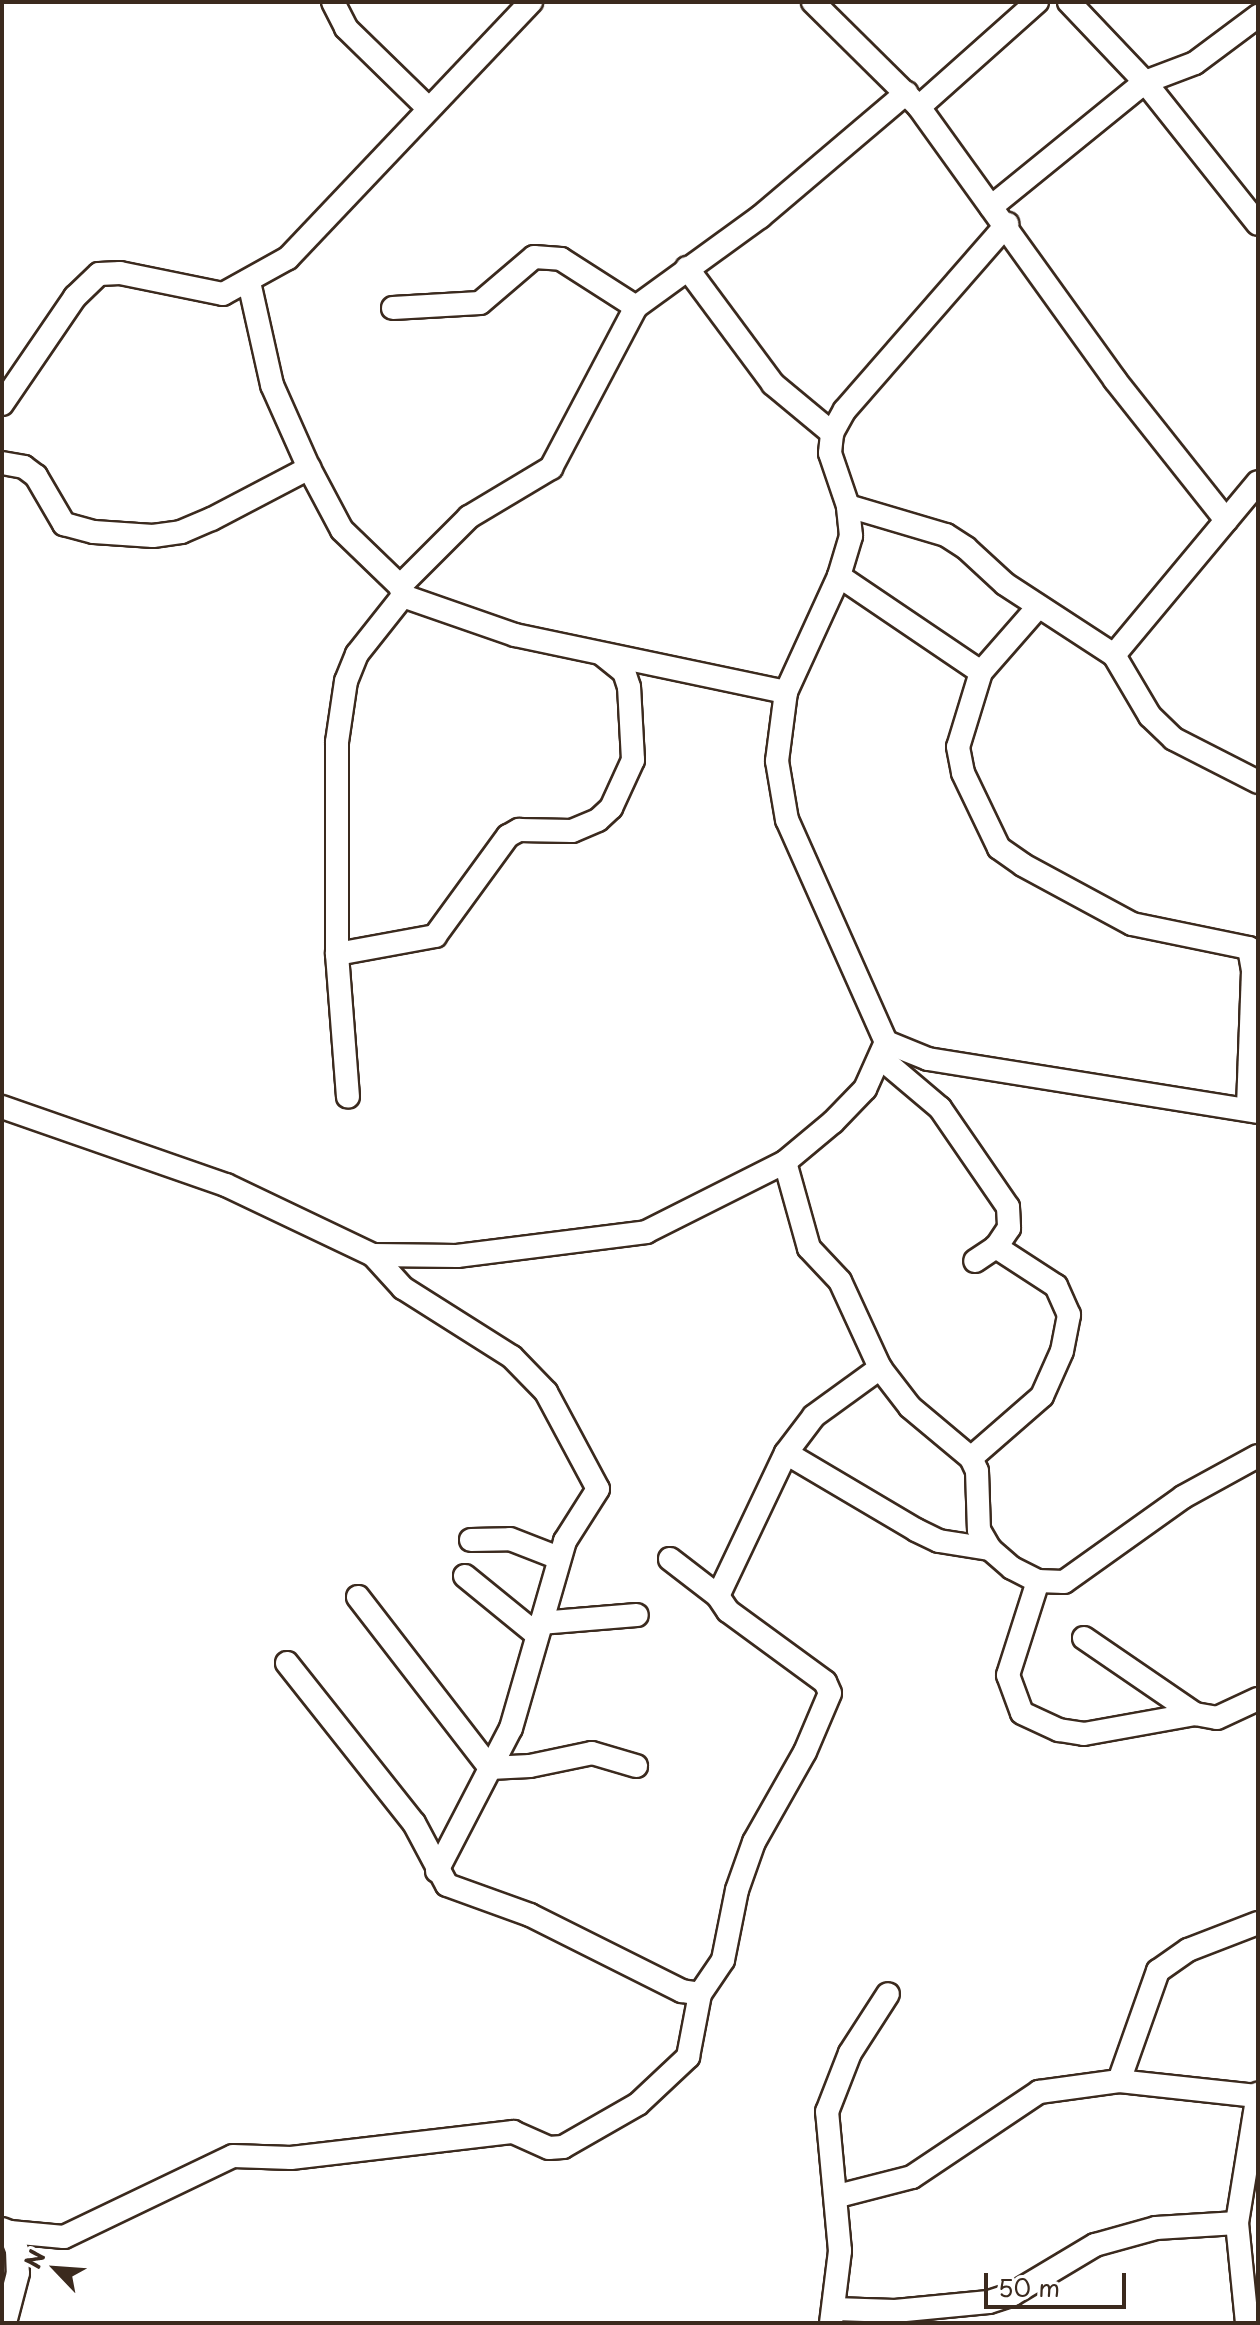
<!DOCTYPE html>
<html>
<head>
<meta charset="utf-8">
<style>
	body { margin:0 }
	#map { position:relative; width:1260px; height:2325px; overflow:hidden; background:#fff; font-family:"Playpen Sans",sans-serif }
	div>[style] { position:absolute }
	.roads { filter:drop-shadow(2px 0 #3b2a1e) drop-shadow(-2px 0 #3b2a1e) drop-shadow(0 2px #3b2a1e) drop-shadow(0 -2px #3b2a1e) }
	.minor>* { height:22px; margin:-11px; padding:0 11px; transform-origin:11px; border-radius:11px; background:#fff }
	span { translate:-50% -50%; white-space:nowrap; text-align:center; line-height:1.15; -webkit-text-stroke:6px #fff; paint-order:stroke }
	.frame { position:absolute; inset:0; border:4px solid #3b2a1e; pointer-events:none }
	.north { position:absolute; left:16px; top:2229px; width:80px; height:80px; -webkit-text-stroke:6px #fff; paint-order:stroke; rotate:295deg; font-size:22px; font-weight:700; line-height:32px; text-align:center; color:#3b2a1e }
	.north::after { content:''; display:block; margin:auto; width:28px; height:36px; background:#3b2a1e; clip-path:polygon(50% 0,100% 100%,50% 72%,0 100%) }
	.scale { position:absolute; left:984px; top:2273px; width:142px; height:36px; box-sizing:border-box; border:4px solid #3b2a1e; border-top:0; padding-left:10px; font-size:24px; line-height:28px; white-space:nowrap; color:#3b2a1e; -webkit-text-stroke:6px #fff; paint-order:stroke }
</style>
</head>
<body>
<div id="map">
	<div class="roads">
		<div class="minor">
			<div style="left:333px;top:2px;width:29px;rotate:63deg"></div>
			<div style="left:346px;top:28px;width:113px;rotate:44.3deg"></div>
			<div style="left:813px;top:2px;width:149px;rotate:44.7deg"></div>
			<div style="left:919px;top:107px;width:336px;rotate:54.3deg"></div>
			<div style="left:1115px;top:380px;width:179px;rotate:51.6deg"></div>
			<div style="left:1069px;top:2px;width:110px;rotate:46.5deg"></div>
			<div style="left:1145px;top:82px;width:181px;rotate:51.5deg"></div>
			<div style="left:919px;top:107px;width:158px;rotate:-41.7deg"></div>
			<div style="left:991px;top:207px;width:198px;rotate:-39.1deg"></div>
			<div style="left:1145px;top:82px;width:53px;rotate:-20.8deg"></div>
			<div style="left:1195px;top:63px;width:79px;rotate:-36.7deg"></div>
			<div style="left:687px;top:268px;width:144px;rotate:53.4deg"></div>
			<div style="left:773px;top:384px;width:77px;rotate:39.7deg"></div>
			<div style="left:249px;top:282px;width:106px;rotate:77.4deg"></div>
			<div style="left:272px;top:385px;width:91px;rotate:66deg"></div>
			<div style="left:309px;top:468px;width:70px;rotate:62deg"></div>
			<div style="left:342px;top:530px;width:81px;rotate:44deg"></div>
			<div style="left:400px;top:586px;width:10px;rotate:73deg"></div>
			<div style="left:403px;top:596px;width:74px;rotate:128.4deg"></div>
			<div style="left:357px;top:654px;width:29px;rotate:112deg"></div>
			<div style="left:346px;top:681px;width:62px;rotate:98.4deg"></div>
			<div style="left:337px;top:742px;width:212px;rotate:90deg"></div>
			<div style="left:337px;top:954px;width:143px;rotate:85.6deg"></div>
			<div style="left:393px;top:308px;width:87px;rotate:-3.3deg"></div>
			<div style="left:480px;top:303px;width:71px;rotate:-40.4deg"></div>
			<div style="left:534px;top:257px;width:27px;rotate:4deg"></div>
			<div style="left:561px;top:259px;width:89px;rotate:32.6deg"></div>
			<div style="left:2px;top:404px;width:130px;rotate:-55.7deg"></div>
			<div style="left:75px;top:297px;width:33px;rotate:-44deg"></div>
			<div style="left:99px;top:274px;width:21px;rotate:-3deg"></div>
			<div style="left:120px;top:273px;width:105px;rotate:11.5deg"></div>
			<div style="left:223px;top:294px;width:74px;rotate:-29deg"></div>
			<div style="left:288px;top:258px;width:353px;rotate:-46.5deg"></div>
			<div style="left:2px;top:463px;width:22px;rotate:10deg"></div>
			<div style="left:24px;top:467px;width:15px;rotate:37deg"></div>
			<div style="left:36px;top:476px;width:56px;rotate:59.7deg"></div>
			<div style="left:64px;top:524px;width:31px;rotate:15deg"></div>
			<div style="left:94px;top:532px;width:59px;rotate:3.9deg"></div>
			<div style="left:153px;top:536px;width:28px;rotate:-8deg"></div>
			<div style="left:181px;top:532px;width:34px;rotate:-23deg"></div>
			<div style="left:212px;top:519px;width:110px;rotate:-27.7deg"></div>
			<div style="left:848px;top:506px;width:102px;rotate:16.5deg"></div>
			<div style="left:946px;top:535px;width:24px;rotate:33deg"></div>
			<div style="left:966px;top:548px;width:53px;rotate:42.7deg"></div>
			<div style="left:1005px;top:584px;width:130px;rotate:33.1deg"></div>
			<div style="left:1114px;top:655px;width:71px;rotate:59.5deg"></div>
			<div style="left:1150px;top:716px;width:33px;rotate:44deg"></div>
			<div style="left:1174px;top:739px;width:94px;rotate:27.1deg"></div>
			<div style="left:839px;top:576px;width:171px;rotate:34.1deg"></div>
			<div style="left:400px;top:586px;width:98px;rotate:-45deg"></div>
			<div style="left:469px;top:517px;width:96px;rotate:-30.9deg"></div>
			<div style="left:551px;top:468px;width:182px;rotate:-62.2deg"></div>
			<div style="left:636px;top:307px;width:153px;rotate:-36deg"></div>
			<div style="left:760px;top:217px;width:192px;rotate:-40.3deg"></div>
			<div style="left:403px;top:596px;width:119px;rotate:19.2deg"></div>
			<div style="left:515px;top:635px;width:277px;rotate:11.9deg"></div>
			<div style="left:1038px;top:607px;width:86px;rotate:131.2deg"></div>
			<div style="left:981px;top:672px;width:78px;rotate:107deg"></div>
			<div style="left:958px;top:747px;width:26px;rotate:79deg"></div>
			<div style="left:963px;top:773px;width:83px;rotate:64.4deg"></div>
			<div style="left:999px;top:848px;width:29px;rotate:35deg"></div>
			<div style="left:1023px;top:865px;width:124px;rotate:28.4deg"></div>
			<div style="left:1132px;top:924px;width:119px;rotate:11.6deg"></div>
			<div style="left:1249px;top:948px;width:23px;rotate:80deg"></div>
			<div style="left:1253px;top:971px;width:136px;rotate:92.1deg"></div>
			<div style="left:1114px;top:655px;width:225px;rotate:-50.2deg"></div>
			<div style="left:337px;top:954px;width:100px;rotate:-10.4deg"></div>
			<div style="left:435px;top:936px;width:124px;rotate:-53.9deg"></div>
			<div style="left:508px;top:836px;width:13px;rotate:-29deg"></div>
			<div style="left:519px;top:830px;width:53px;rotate:1.1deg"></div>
			<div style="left:572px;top:831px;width:28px;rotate:-23deg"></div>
			<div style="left:598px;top:820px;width:18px;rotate:-43deg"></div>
			<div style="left:611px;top:808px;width:53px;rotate:-65.4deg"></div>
			<div style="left:633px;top:760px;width:73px;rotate:-93.1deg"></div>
			<div style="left:629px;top:687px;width:16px;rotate:-108deg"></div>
			<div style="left:624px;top:672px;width:28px;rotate:-141deg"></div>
			<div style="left:886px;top:1042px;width:45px;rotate:22deg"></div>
			<div style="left:928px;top:1059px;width:334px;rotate:9.1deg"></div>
			<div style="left:882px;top:1059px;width:76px;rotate:40.2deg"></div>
			<div style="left:940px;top:1108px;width:120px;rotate:55.5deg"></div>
			<div style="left:1008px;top:1207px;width:21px;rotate:87deg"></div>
			<div style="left:1009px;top:1228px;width:23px;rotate:124deg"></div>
			<div style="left:996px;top:1247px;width:25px;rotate:146deg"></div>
			<div style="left:2px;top:1107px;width:237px;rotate:19.2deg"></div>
			<div style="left:226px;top:1185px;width:163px;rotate:25.5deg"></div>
			<div style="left:373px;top:1255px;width:84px;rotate:0.7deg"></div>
			<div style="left:457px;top:1256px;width:191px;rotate:-7.2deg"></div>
			<div style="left:646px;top:1232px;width:156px;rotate:-26.7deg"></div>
			<div style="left:785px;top:1162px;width:62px;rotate:-39.8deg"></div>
			<div style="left:833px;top:1122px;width:46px;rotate:-45.9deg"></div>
			<div style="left:865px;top:1089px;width:51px;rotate:-65.9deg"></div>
			<div style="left:886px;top:1042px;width:243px;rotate:-114deg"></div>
			<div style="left:787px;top:820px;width:60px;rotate:-99.6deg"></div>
			<div style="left:777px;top:761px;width:70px;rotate:-82.6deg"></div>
			<div style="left:786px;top:692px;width:128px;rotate:-65.4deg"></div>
			<div style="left:839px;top:576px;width:42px;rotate:-73.3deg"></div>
			<div style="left:851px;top:536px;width:30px;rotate:-96deg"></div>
			<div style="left:848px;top:506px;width:56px;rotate:-108.8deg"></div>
			<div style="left:830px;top:453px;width:20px;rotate:-84deg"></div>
			<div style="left:832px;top:433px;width:26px;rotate:-61deg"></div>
			<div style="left:845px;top:410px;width:247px;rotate:-48.9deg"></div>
			<div style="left:785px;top:1162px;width:89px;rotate:74.4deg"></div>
			<div style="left:809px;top:1248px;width:45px;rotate:46.8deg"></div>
			<div style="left:840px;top:1281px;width:96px;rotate:65.3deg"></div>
			<div style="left:880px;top:1368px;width:49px;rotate:52.4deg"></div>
			<div style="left:910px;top:1407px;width:80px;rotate:39.9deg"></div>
			<div style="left:971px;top:1458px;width:14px;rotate:65deg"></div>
			<div style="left:977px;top:1471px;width:59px;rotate:88.1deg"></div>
			<div style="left:979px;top:1530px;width:22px;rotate:60deg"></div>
			<div style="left:990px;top:1549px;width:29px;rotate:41deg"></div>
			<div style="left:1012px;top:1568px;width:29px;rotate:27deg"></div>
			<div style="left:1038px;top:1581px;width:26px;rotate:2deg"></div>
			<div style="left:1064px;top:1582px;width:146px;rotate:-35.5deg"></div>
			<div style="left:1183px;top:1497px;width:85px;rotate:-28.7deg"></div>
			<div style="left:373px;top:1255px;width:45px;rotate:47.7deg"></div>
			<div style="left:403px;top:1288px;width:129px;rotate:32.3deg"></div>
			<div style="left:512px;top:1357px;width:49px;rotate:45.8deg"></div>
			<div style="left:546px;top:1392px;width:110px;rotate:61.8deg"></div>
			<div style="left:598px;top:1489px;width:62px;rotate:122.4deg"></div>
			<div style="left:565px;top:1541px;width:195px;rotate:106.1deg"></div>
			<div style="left:511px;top:1728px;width:161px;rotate:117.4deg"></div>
			<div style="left:786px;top:1453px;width:151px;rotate:30.6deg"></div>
			<div style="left:916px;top:1530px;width:25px;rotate:26deg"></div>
			<div style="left:939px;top:1541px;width:52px;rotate:8.9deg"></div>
			<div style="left:971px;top:1458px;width:94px;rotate:-41.1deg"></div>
			<div style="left:1042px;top:1396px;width:49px;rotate:-66deg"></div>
			<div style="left:1062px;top:1351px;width:37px;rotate:-79deg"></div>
			<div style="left:1069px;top:1315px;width:32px;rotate:-114deg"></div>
			<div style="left:1056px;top:1286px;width:72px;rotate:-147deg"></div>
			<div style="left:471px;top:1540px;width:39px;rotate:-1deg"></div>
			<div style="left:510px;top:1539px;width:53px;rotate:21.2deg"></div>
			<div style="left:670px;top:1559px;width:61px;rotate:37.6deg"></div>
			<div style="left:465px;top:1576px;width:92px;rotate:39.2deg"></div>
			<div style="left:1038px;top:1581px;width:99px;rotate:107.7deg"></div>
			<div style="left:1008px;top:1675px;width:40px;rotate:69.8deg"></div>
			<div style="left:1022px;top:1713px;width:41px;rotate:24.7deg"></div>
			<div style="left:1059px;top:1730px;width:25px;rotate:9deg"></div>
			<div style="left:1084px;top:1734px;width:113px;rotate:-10.2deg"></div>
			<div style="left:358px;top:1597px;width:216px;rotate:52.3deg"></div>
			<div style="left:490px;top:1768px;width:40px;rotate:-2.9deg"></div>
			<div style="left:530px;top:1766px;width:63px;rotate:-11.8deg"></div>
			<div style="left:592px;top:1753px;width:46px;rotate:16.5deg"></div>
			<div style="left:540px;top:1623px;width:97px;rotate:-4.7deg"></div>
			<div style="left:1084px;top:1638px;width:135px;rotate:34.4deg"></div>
			<div style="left:1195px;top:1714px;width:22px;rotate:10deg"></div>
			<div style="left:1217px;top:1718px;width:45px;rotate:-24.9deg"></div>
			<div style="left:287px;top:1663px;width:204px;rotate:51.6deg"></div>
			<div style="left:414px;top:1823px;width:70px;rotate:62deg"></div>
			<div style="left:447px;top:1885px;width:88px;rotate:19.9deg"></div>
			<div style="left:530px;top:1915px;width:170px;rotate:26.6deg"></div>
			<div style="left:682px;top:1991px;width:18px;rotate:9deg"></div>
			<div style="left:700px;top:1994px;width:41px;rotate:-55.9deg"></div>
			<div style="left:723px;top:1960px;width:71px;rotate:-78.7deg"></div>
			<div style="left:737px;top:1890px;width:51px;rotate:-70.5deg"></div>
			<div style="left:754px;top:1842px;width:103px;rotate:-60.5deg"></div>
			<div style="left:805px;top:1752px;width:64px;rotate:-67deg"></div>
			<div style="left:830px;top:1693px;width:12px;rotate:-114deg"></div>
			<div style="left:825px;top:1682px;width:120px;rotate:-143.8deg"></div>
			<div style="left:728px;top:1611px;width:18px;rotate:-124deg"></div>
			<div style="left:718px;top:1596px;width:158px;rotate:-64.6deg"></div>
			<div style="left:786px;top:1453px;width:46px;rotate:-52.9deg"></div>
			<div style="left:814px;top:1416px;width:82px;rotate:-36deg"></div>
			<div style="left:1119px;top:2081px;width:117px;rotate:-70.5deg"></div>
			<div style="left:1158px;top:1971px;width:37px;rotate:-35deg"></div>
			<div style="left:1188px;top:1950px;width:75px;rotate:-21.1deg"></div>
			<div style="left:838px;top:2196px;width:76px;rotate:-14.4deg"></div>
			<div style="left:912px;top:2177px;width:153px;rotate:-33.8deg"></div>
			<div style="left:1039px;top:2092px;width:81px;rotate:-7.8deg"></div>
			<div style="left:1119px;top:2081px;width:139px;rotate:6.2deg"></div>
			<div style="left:2px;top:2229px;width:9px;rotate:21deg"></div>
			<div style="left:10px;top:2232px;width:19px;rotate:69deg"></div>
			<div style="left:17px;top:2250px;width:23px;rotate:88deg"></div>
			<div style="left:18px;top:2273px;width:52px;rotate:104.6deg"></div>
			<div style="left:10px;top:2232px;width:54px;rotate:5.3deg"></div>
			<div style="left:64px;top:2237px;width:187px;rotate:-25.6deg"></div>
			<div style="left:233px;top:2156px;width:58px;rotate:2deg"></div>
			<div style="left:291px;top:2158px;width:224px;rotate:-6.7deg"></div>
			<div style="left:513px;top:2132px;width:39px;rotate:24deg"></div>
			<div style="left:549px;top:2148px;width:14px;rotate:-4deg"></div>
			<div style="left:563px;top:2147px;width:86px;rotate:-29.8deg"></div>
			<div style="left:638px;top:2104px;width:69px;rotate:-43.2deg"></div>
			<div style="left:688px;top:2057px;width:64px;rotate:-79.2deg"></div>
			<div style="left:834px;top:2309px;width:61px;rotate:1.9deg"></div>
			<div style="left:895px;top:2311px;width:94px;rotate:-5.5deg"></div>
			<div style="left:989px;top:2302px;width:25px;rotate:-18deg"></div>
			<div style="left:1013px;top:2294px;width:96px;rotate:-30.9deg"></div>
			<div style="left:1095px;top:2245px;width:63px;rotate:-15.6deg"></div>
			<div style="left:1156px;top:2228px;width:81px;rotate:-3.5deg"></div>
			<div style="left:831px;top:2323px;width:73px;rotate:-82.9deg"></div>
			<div style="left:840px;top:2251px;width:140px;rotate:-95.3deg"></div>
			<div style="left:827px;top:2112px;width:63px;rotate:-68.7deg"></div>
			<div style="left:850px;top:2053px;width:70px;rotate:-57.2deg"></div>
			<div style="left:1247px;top:2323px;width:100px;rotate:-95.7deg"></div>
			<div style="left:1237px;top:2223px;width:131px;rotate:-80.8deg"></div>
		</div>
	</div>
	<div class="frame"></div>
	<div class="north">N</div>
	<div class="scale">50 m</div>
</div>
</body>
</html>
